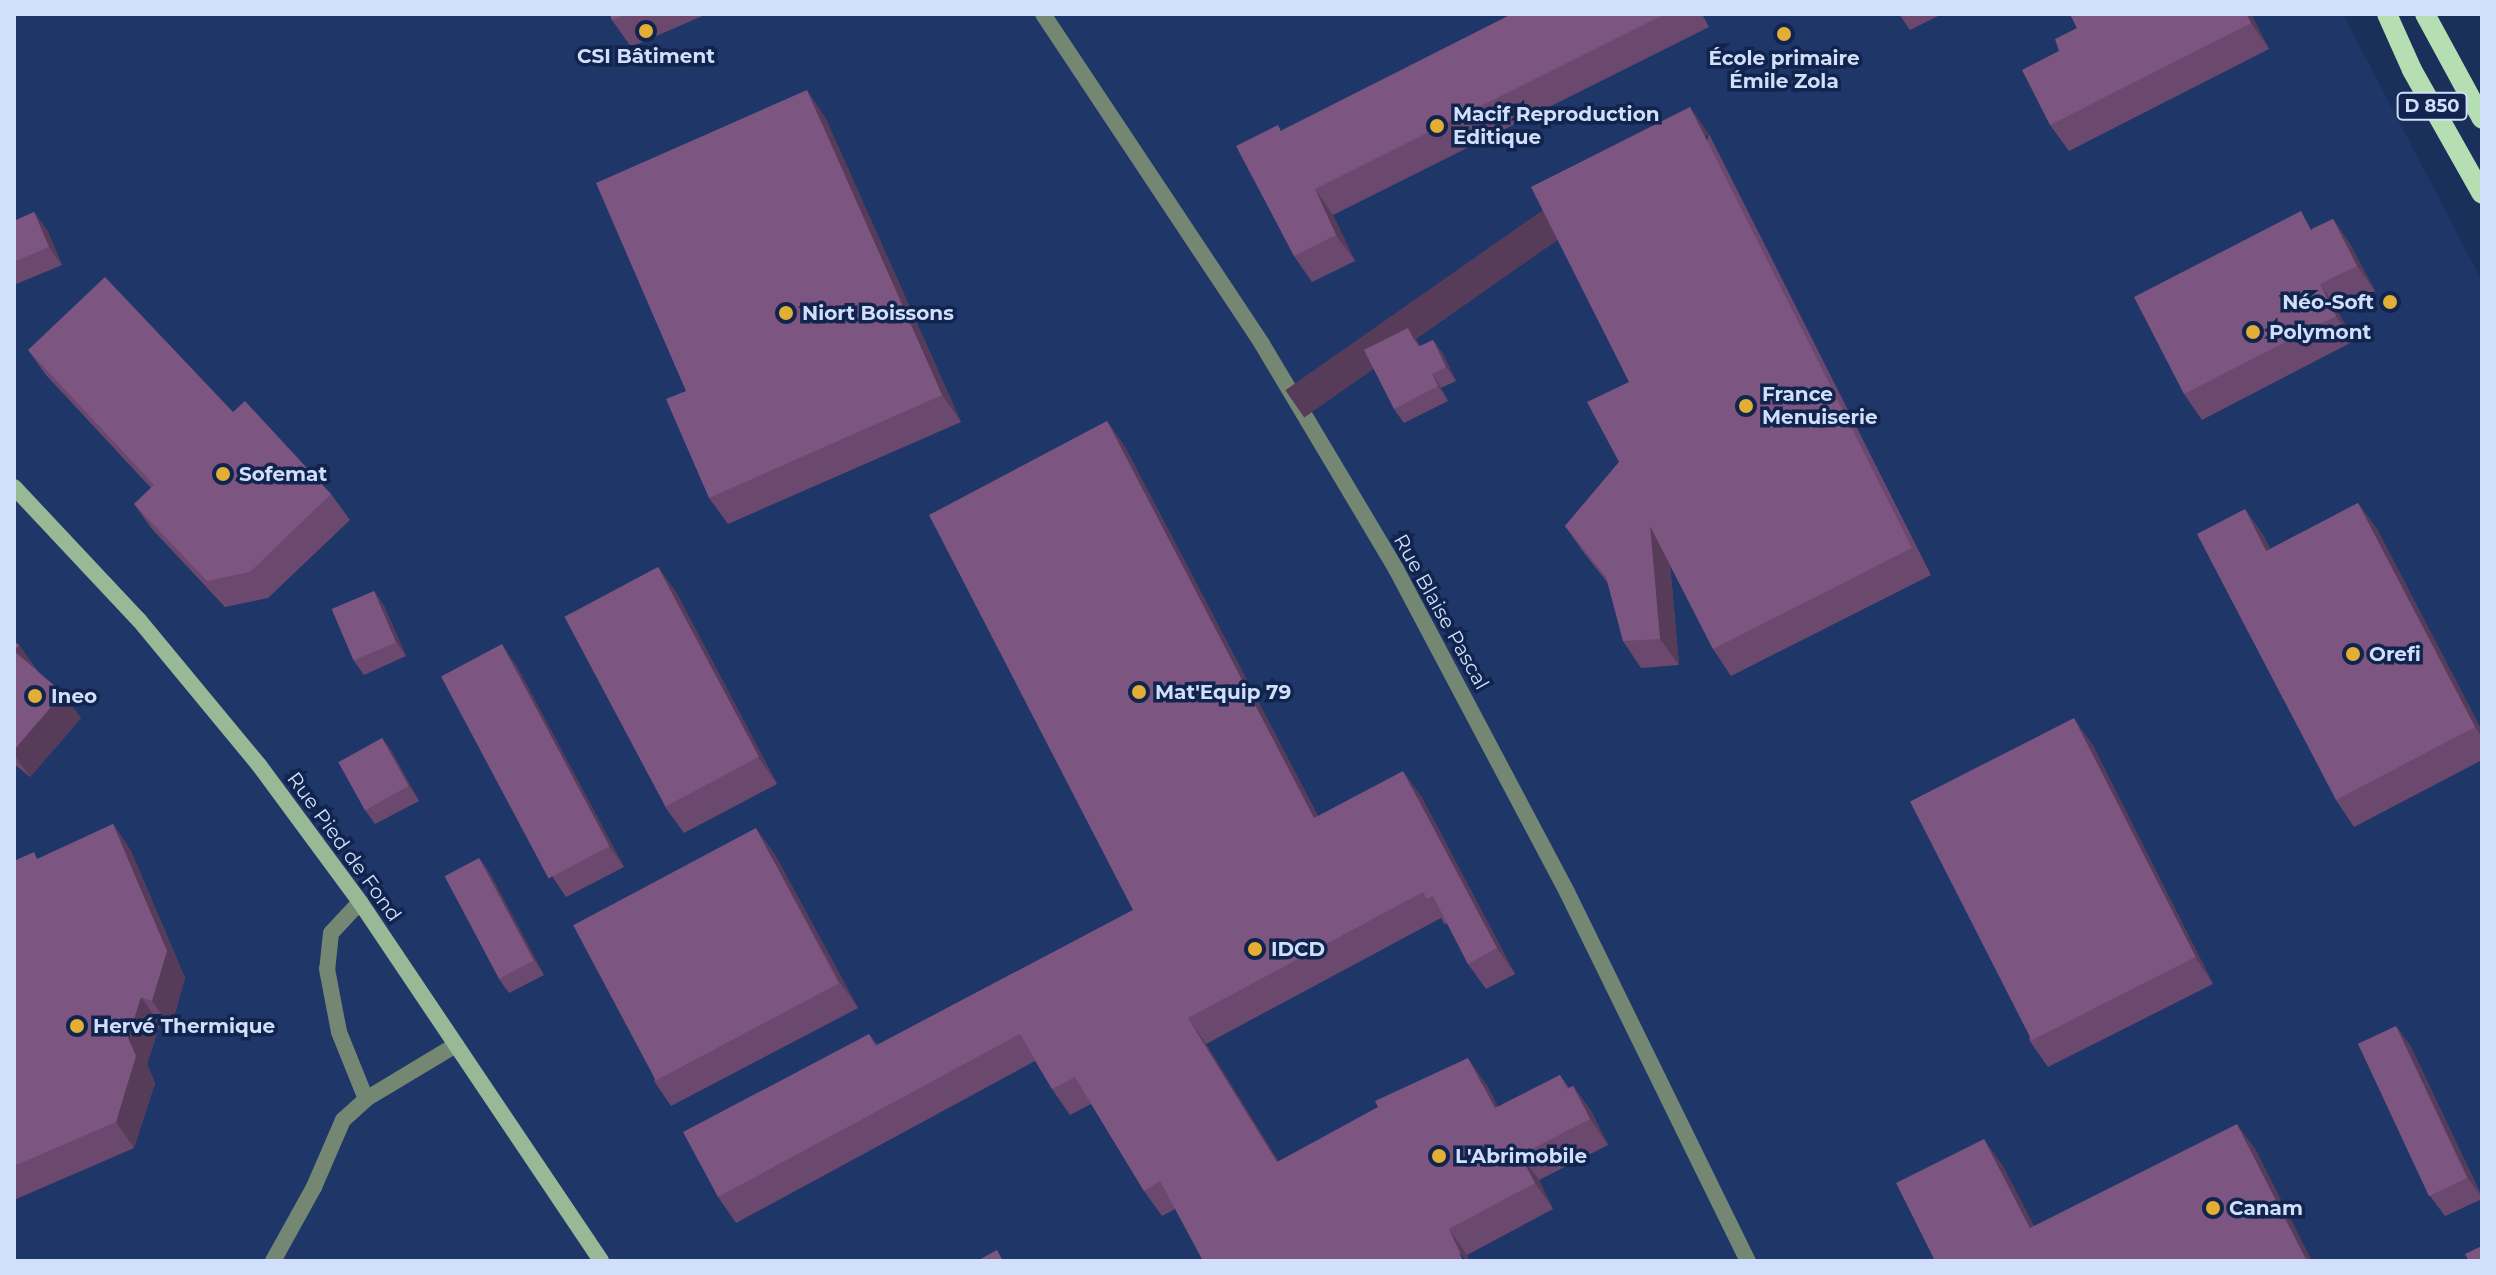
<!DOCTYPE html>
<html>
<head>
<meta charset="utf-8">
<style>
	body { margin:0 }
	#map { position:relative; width:2496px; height:1275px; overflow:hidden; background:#1a2f5a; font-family:Montserrat,sans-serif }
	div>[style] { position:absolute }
	.built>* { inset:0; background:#1f3668 }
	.lane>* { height:16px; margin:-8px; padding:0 8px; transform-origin:8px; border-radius:8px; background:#748772 }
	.street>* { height:16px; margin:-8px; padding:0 8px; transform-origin:8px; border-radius:8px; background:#748772 }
	.secondary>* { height:16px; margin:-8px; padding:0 8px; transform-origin:8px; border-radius:8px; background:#99b896 }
	.primary>* { height:20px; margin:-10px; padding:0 10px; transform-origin:10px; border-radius:10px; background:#b5deb2 }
	.wall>* { inset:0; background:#6b496e }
	.shaded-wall>* { inset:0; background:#573c5a; transform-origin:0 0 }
	.building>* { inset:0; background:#7c5580; transform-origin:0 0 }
	.dots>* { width:22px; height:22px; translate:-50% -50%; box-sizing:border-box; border:4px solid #10244e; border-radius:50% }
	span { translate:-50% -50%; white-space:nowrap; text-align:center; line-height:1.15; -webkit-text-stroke:7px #10244e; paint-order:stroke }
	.shield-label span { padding:2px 6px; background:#10244e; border:2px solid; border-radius:6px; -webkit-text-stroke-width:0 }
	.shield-label { font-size:18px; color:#d1dffb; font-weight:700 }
	.poi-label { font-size:20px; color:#d1dffb; font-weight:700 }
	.left { translate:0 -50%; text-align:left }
	.right { translate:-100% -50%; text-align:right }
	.street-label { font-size:20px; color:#d1dffb }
	.frame { position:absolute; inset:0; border:16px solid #d1dffb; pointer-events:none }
</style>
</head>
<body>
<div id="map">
	<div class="built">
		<div style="clip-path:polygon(14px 14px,2343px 14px,2482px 281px,2482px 1261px,14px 1261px)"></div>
	</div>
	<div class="lane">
		<div style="left:360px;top:902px;width:42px;rotate:133.1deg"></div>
		<div style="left:331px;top:933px;width:36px;rotate:96deg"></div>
		<div style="left:327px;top:969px;width:64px;rotate:79.2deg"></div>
		<div style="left:339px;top:1032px;width:72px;rotate:68.1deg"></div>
		<div style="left:273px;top:1261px;width:85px;rotate:-61deg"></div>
		<div style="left:314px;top:1187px;width:73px;rotate:-66.6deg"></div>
		<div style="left:343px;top:1120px;width:31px;rotate:-42deg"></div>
		<div style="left:366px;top:1099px;width:105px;rotate:-31deg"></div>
	</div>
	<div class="street">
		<div style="left:1043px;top:14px;width:396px;rotate:56.4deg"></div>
		<div style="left:1262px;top:344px;width:262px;rotate:59.2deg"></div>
		<div style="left:1396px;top:569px;width:365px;rotate:62.1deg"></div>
		<div style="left:1567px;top:892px;width:411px;rotate:63.9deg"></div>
	</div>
	<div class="secondary">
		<div style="left:14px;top:487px;width:183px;rotate:46.8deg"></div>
		<div style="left:139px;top:620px;width:188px;rotate:50.4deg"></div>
		<div style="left:259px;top:765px;width:170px;rotate:53.6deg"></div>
		<div style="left:360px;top:902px;width:432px;rotate:56.1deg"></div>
	</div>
	<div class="primary">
		<div style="left:2387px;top:14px;width:61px;rotate:65.9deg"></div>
		<div style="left:2412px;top:70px;width:142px;rotate:60.6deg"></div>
		<div style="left:2425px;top:14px;width:119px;rotate:61.5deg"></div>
	</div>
	<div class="wall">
		<div style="clip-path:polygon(610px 14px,707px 14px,631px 47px,612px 20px)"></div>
		<div style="clip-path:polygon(1512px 14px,1702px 14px,1709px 27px,1333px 215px,1355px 261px,1312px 282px,1294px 256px,1282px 130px)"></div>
		<div style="clip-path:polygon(1899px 14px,1942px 14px,1910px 30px)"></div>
		<div style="clip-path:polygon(2070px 14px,2251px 14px,2269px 49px,2069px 151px,2050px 125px,2059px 51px,2077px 28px)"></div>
		<div style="clip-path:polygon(825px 117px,961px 422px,728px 524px,709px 498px,686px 391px)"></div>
		<div style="clip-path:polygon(1709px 134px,1931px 575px,1731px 676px,1713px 649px,1670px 565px,1679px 665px,1641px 668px,1623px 641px,1608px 583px,1584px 553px,1565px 526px,1619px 462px,1629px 382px)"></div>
		<div style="clip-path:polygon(34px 212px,47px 230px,62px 265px,14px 285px,14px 221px)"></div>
		<div style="clip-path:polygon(2333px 219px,2350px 244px,2375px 291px,2337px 310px,2354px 341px,2202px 420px,2184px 394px,2313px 228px)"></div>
		<div style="clip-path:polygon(1408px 328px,1420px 346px,1433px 340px,1443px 354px,1456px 381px,1441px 388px,1448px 401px,1404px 423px,1394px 409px)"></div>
		<div style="clip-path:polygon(28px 350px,233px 412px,331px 494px,350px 520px,268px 598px,225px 607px,152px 529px,134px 504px,151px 488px,46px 375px)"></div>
		<div style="clip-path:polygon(1107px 421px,1125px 447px,1318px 816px,1421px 796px,1515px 974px,1486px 989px,1468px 964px,1447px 923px,1445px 925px,1441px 918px,1206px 1044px,1278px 1161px,1486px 1084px,1498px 1107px,1560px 1075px,1569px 1088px,1573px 1086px,1591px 1111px,1608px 1145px,1539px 1180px,1553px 1209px,1467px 1255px,1175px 1209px,1162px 1216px,1144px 1191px,1091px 1104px,1070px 1115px,1052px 1089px,1035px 1061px,736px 1223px,718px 1197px,869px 1034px,877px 1045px,1133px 910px)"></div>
		<div style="clip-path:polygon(2358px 503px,2377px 529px,2482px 731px,2482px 760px,2354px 827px,2336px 800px,2245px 509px,2263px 535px,2270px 549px)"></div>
		<div style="clip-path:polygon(658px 567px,677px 594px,777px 784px,684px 833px,665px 807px)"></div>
		<div style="clip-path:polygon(374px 591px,384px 606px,406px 656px,364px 675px,354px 661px)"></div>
		<div style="clip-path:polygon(14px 641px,19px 645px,36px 669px,81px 718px,30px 777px,14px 764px)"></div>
		<div style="clip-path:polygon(516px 665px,624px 867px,566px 897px,552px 876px)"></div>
		<div style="clip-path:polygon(382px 738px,392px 752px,419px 801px,375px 824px,365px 810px)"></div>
		<div style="clip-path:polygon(2092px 744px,2213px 984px,2048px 1067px,2029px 1040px)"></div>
		<div style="clip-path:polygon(113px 824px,131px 851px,185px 978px,171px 1027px,160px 1024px,147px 1064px,155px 1083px,134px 1148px,14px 1200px,14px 861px,38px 859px)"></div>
		<div style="clip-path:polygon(774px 853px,858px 1008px,671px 1106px,654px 1081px)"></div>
		<div style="clip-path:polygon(479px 858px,489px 872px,544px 975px,509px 993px,499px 979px)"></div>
		<div style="clip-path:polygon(2396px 1026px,2411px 1047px,2482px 1197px,2482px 1199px,2445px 1216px,2430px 1196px)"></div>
	</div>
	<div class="shaded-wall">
		<div style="clip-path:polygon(2246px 14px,2251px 14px,2269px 49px,2251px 23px)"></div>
		<div style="clip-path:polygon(807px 90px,825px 117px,961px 422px,942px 395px)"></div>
		<div style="left:1690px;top:107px;width:33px;height:494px;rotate:55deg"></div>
		<div style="clip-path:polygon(1315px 189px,1333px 215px,1355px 261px,1336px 235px)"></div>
		<div style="clip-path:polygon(34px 212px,47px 230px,62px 265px,49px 247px)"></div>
		<div style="clip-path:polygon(2333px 219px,2350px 244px,2375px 291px,2357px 266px)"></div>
		<div style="clip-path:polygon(2320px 284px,2337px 310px,2354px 341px,2336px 316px)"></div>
		<div style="clip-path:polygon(1433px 340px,1443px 354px,1456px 381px,1446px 367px)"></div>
		<div style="clip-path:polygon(1432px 374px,1441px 388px,1448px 401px,1438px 386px)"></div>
		<div style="clip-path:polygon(1107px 421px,1125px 447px,1332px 843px,1314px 818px)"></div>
		<div style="clip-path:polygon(2358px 503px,2377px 529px,2482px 731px,2482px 737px,2475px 727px)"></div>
		<div style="clip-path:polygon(2245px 509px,2263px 535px,2285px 578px,2266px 551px)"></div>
		<div style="clip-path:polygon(1650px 526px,1669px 552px,1679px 665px,1660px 639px)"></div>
		<div style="clip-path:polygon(658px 567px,677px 594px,777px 784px,758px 757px)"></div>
		<div style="clip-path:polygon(374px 591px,384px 606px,406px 656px,396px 642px)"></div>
		<div style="clip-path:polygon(502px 644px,516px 665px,624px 867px,609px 846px)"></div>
		<div style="clip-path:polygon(19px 645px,36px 670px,14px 651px)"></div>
		<div style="clip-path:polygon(63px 693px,81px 718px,30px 777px,14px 755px,14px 750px)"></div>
		<div style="clip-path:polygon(2074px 718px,2092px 744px,2213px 984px,2195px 957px)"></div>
		<div style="clip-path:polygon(382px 738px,392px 752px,419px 801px,409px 786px)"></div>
		<div style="clip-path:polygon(1403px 771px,1421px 796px,1515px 974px,1497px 948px)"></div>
		<div style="clip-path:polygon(113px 824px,131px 851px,185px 978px,171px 1027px,152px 1001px)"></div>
		<div style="clip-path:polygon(756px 828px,774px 853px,858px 1008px,840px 983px)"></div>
		<div style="clip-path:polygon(479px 858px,489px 872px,544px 975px,534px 960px)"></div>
		<div style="clip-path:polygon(141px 997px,160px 1024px,147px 1064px,155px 1083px,134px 1148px,116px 1122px,128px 1038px)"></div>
		<div style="clip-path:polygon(1188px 1018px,1206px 1044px,1295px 1188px,1277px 1162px)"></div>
		<div style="clip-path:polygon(2396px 1026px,2411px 1047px,2482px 1198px,2468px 1178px)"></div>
		<div style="clip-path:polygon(1468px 1058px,1486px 1084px,1513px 1134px,1495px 1108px)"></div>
		<div style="clip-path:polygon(1573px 1086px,1591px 1111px,1608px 1145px,1590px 1119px)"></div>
		<div style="clip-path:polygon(2237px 1124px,2256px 1150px,2312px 1261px,2307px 1261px)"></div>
		<div style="clip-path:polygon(1984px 1139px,2003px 1166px,2049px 1254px,2030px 1228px)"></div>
		<div style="clip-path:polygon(1520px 1155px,1539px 1180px,1553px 1209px,1535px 1183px)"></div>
		<div style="clip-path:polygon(1449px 1229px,1467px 1255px,1470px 1261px,1465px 1261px)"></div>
	</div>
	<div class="building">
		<div style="clip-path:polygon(610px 14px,627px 14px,612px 20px)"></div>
		<div style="clip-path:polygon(1512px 14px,1665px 14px,1315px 189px,1336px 235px,1294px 256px,1236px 146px,1278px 125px,1281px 131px)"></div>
		<div style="clip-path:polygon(2070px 14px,2246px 14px,2251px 23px,2050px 125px,2022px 70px,2059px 51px,2055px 39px,2077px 28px)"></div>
		<div style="clip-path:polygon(807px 90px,942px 395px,709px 498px,666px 399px,686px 391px,596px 183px)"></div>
		<div style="clip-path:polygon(1690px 107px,1912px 548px,1713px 649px,1650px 526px,1660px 639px,1623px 641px,1606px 577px,1565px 526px,1619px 462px,1587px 402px,1629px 382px,1531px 187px)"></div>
		<div style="clip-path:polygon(2301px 211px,2311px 230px,2333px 219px,2357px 266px,2320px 284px,2336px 316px,2184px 394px,2134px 297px)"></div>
		<div style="clip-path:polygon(34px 212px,49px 247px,14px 262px,14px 221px)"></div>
		<div style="clip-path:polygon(105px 277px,233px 412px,245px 401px,331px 494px,250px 572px,207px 581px,134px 504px,154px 485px,28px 350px)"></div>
		<div style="clip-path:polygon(1408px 328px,1418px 347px,1433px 340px,1446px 367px,1432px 374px,1438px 386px,1394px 409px,1364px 350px)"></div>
		<div style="clip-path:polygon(1107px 421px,1314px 818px,1403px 771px,1497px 948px,1468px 964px,1433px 896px,1427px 899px,1423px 892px,1188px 1018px,1277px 1162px,1378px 1107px,1375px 1101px,1468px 1058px,1495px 1108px,1560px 1075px,1567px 1089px,1573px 1086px,1590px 1119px,1520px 1155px,1535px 1183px,1449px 1229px,1463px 1261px,1203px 1261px,1160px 1181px,1144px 1191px,1075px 1077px,1052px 1089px,1020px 1034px,718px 1197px,683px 1132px,869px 1034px,875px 1046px,1133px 910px,929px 515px)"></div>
		<div style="clip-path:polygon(2358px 503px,2475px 727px,2336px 800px,2197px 534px,2245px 509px,2266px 551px)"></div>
		<div style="left:658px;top:567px;width:215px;height:106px;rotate:62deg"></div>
		<div style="left:374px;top:591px;width:56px;height:46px;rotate:67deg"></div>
		<div style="clip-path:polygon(14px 641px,19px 645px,14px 651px)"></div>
		<div style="left:502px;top:644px;width:229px;height:69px;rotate:62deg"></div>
		<div style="clip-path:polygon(14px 651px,63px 693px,14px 750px)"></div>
		<div style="left:2074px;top:718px;width:268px;height:184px;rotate:63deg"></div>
		<div style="left:382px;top:738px;width:55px;height:50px;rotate:61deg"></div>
		<div style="clip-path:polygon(113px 824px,167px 951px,152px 1001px,141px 997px,128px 1038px,136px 1056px,116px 1122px,14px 1166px,14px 861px,34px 852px,37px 859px)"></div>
		<div style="left:756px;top:828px;width:176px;height:207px;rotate:62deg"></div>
		<div style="left:479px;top:858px;width:116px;height:39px;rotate:62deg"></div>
		<div style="left:2396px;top:1026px;width:168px;height:42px;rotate:65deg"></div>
		<div style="clip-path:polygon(2237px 1124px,2307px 1261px,1935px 1261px,1896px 1183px,1984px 1139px,2030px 1228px)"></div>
		<div style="clip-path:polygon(2482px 1246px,2482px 1261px,2469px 1261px,2465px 1254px)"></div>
		<div style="clip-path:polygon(997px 1250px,1003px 1261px,977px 1261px)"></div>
	</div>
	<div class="dots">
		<div style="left:646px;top:31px;background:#e3ae35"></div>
		<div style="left:1784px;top:34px;background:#e3ae35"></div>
		<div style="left:1437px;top:126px;background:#e3ae35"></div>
		<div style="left:2390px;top:302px;background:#e3ae35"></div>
		<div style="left:786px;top:313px;background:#e3ae35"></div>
		<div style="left:2253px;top:332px;background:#e3ae35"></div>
		<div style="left:1746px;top:406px;background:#e3ae35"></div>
		<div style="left:223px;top:474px;background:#e3ae35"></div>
		<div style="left:2353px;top:654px;background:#e3ae35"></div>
		<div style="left:1139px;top:692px;background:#e3ae35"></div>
		<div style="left:35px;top:696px;background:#e3ae35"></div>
		<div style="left:1255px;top:949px;background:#e3ae35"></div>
		<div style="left:77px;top:1026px;background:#e3ae35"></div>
		<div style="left:1439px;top:1156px;background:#e3ae35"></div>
		<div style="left:2213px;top:1208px;background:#e3ae35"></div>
	</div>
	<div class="shield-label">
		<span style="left:2432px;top:106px">D 850</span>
	</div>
	<div class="poi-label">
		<span style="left:646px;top:56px">CSI Bâtiment</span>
		<span style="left:1784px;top:70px">École primaire<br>Émile Zola</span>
		<span class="left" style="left:1453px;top:126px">Macif Reproduction<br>Editique</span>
		<span class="right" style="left:2374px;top:302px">Néo-Soft</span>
		<span class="left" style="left:802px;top:313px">Niort Boissons</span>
		<span class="left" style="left:2269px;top:332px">Polymont</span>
		<span class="left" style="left:1762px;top:406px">France<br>Menuiserie</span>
		<span class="left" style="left:239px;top:474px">Sofemat</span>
		<span class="left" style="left:2369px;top:654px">Orefi</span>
		<span class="left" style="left:1155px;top:692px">Mat'Equip 79</span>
		<span class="left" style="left:51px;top:696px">Ineo</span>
		<span class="left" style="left:1271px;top:949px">IDCD</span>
		<span class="left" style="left:93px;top:1026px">Hervé Thermique</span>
		<span class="left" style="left:1455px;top:1156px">L'Abrimobile</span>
		<span class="left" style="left:2229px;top:1208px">Canam</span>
	</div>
	<div class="street-label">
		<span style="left:1441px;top:612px;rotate:61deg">Rue Blaise Pascal</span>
		<span style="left:344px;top:847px;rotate:54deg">Rue Pied de Fond</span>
	</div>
	<div class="frame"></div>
</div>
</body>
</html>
